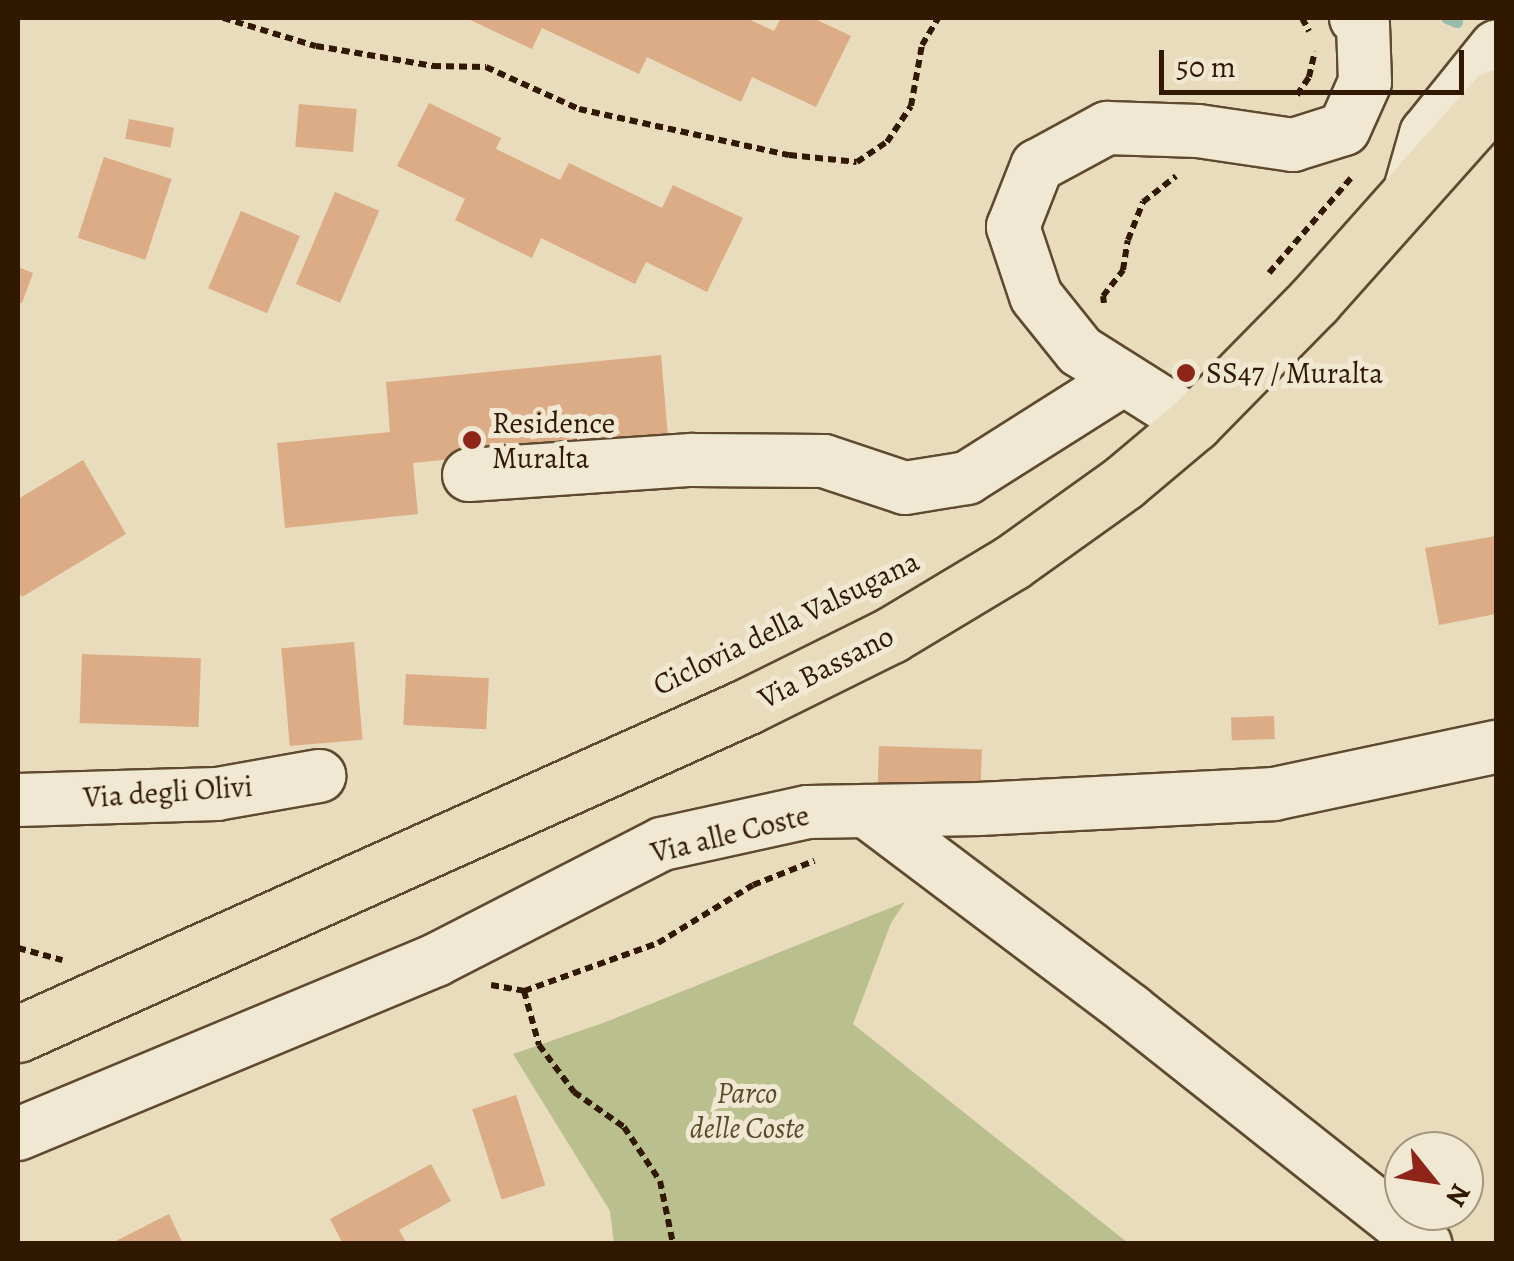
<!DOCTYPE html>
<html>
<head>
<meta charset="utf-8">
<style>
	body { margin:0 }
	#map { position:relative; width:1514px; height:1261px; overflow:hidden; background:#e9dcbc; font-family:Alegreya,serif }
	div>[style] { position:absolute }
	.green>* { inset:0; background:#babf8e }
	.stream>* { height:12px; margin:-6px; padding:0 6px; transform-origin:6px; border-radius:6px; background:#98bcac }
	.building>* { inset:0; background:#dbac86; transform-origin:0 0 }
	.path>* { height:6px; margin-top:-3px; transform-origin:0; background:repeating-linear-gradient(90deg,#311900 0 8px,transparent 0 13px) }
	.roads { filter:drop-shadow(2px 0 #5f4a2f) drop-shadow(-2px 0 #5f4a2f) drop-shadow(0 2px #5f4a2f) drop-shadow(0 -2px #5f4a2f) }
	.minor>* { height:52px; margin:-26px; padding:0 26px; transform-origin:26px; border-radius:26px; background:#f1e8d3 }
	.major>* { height:55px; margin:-27.5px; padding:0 27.5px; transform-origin:27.5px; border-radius:27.5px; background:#e9dcbc }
	.dots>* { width:28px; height:28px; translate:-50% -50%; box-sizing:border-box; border:5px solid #f1e8d3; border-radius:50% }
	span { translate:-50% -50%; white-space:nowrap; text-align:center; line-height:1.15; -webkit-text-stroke:10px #f1e8d3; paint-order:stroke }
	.poi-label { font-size:30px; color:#311900 }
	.left { translate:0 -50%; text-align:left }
	.street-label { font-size:30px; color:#311900 }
	.park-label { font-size:30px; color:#5a4b2b; font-style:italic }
	.frame { position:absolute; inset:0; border:20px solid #311900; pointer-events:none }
	.north { position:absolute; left:1384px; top:1131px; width:100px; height:100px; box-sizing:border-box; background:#f1e8d3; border:2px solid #a4957f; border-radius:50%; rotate:120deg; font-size:28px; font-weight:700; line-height:40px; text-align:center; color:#311900 }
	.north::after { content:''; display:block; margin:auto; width:35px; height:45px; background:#8f2418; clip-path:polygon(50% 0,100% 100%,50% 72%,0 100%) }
	.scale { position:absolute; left:1159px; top:50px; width:305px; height:45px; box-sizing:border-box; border:5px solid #311900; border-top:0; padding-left:12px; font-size:30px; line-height:35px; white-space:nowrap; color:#311900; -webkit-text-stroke:8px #f1e8d3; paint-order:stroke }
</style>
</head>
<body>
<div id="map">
	<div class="green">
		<div style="clip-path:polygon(905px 902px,891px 923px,853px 1024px,1128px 1243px,614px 1243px,610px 1211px,513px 1054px,603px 1023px)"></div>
	</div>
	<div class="stream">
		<div style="left:1447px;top:18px;width:11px;rotate:22deg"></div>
	</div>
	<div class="building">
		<div style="clip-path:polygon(466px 18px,746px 18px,774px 31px,781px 18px,813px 18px,851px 36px,816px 107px,752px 77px,741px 102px,647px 57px,639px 74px,542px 28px,532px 49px)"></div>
		<div style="clip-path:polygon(429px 103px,501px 138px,496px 149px,560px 180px,569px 163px,662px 208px,673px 185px,743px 218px,707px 292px,646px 262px,635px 284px,541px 238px,532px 258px,455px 220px,465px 199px,397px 166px)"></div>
		<div style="left:299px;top:104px;width:58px;height:43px;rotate:5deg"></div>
		<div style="left:129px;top:119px;width:46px;height:20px;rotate:11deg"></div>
		<div style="left:104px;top:157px;width:71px;height:85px;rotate:18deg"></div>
		<div style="left:335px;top:192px;width:48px;height:100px;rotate:23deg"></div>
		<div style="left:241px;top:211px;width:64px;height:84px;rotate:23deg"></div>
		<div style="clip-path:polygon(18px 267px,33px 273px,22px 303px,18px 302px)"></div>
		<div style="clip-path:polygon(661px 355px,668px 437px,413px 463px,418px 514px,285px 528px,277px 443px,390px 432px,386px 382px)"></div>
		<div style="clip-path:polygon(83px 460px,126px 534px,22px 597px,18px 590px,18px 499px)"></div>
		<div style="clip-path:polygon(1496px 536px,1496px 614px,1439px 625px,1425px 548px)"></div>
		<div style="left:354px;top:642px;width:98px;height:73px;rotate:85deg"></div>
		<div style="left:82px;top:654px;width:119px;height:69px;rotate:2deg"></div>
		<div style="left:406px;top:674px;width:83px;height:51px;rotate:3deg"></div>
		<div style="left:1274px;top:716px;width:23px;height:43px;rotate:88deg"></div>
		<div style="left:879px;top:746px;width:103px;height:46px;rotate:2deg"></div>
		<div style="left:516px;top:1095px;width:95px;height:46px;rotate:72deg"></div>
		<div style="clip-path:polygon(431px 1164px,451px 1201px,399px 1230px,407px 1244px,343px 1244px,330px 1219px)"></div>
		<div style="clip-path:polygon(169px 1214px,183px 1244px,110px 1244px)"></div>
	</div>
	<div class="path">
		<div style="left:223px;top:18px;width:97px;rotate:16.8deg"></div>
		<div style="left:316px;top:46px;width:119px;rotate:9.7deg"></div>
		<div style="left:433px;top:66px;width:53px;rotate:1.1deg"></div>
		<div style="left:486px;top:67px;width:102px;rotate:24.3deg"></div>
		<div style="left:579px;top:109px;width:215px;rotate:12.4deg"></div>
		<div style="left:789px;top:155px;width:68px;rotate:5.9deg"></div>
		<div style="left:857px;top:162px;width:36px;rotate:-34deg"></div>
		<div style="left:887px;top:142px;width:43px;rotate:-56.3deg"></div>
		<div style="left:911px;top:106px;width:62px;rotate:-79.8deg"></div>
		<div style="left:922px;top:45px;width:31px;rotate:-59deg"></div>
		<div style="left:1302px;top:18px;width:15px;rotate:62deg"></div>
		<div style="left:1297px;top:95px;width:22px;rotate:-56deg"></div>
		<div style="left:1309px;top:77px;width:26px;rotate:-77deg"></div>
		<div style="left:1269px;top:273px;width:127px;rotate:-49.2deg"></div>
		<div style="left:1104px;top:303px;width:7px;rotate:-98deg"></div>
		<div style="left:1103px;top:296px;width:33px;rotate:-52deg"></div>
		<div style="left:1123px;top:270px;width:30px;rotate:-81deg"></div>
		<div style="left:1128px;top:240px;width:41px;rotate:-68.5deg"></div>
		<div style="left:1143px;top:202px;width:42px;rotate:-38.2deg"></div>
		<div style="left:18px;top:948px;width:46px;rotate:15.3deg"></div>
		<div style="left:491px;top:985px;width:34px;rotate:10deg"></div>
		<div style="left:524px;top:991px;width:142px;rotate:-19.7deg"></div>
		<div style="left:658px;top:943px;width:111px;rotate:-31.4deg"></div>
		<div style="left:753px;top:885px;width:66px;rotate:-21.5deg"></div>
		<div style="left:524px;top:991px;width:56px;rotate:74.5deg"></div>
		<div style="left:539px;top:1045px;width:59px;rotate:53.3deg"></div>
		<div style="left:574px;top:1092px;width:61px;rotate:35deg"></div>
		<div style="left:624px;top:1127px;width:65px;rotate:56.3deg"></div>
		<div style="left:660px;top:1181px;width:64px;rotate:78.3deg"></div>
	</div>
	<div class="roads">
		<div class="minor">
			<div style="left:1408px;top:197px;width:66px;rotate:-74.1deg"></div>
			<div style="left:1426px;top:134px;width:112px;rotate:-51.2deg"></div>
			<div style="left:1194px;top:423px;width:135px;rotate:-147.7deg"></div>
			<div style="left:1080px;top:351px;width:70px;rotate:-128.7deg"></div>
			<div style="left:1036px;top:296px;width:73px;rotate:-108.4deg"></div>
			<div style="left:1013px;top:227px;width:66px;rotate:-68.5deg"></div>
			<div style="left:1037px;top:166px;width:80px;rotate:-28.5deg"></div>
			<div style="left:1107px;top:128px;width:91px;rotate:1.9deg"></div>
			<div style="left:1198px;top:131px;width:96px;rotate:8.4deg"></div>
			<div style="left:1293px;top:145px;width:53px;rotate:-17.4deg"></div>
			<div style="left:1344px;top:129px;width:51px;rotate:-65.9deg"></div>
			<div style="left:1365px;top:82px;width:57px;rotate:-92deg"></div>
			<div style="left:1363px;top:25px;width:10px;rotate:-135deg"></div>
			<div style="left:469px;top:475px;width:223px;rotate:-3.9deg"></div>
			<div style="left:691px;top:460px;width:133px;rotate:0.4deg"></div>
			<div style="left:824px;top:461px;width:85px;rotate:18.4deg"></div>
			<div style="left:905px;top:488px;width:63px;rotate:-9.2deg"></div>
			<div style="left:967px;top:478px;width:183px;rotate:-32.3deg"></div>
			<div style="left:18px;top:800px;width:199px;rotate:-1.7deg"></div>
			<div style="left:217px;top:794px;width:104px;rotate:-10deg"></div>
			<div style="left:866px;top:811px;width:331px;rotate:37deg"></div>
			<div style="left:1130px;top:1010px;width:377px;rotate:38.4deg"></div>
			<div style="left:18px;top:1134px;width:453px;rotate:-22.6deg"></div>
			<div style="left:436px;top:960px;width:254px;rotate:-27.2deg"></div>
			<div style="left:662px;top:844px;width:149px;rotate:-12.4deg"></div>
			<div style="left:808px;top:812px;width:172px;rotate:-1deg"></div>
			<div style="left:980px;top:809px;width:294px;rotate:-2.9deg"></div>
			<div style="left:1274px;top:794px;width:227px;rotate:-12deg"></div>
		</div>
		<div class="major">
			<div style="left:18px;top:1034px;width:800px;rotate:-24.2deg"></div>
			<div style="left:748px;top:706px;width:160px;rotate:-26.4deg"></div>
			<div style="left:891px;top:635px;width:140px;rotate:-31deg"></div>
			<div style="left:1011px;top:563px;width:139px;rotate:-35.6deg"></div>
			<div style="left:1124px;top:482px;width:92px;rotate:-40.1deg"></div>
			<div style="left:1194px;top:423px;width:171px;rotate:-45.5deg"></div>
			<div style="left:1314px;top:301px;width:273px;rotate:-48.3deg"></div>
		</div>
	</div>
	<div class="dots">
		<div style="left:1186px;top:373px;background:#8f2418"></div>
		<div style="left:472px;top:440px;background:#8f2418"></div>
	</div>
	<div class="poi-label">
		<span class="left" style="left:1206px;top:373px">SS47 / Muralta</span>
		<span class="left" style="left:492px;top:440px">Residence<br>Muralta</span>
	</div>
	<div class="street-label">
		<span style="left:786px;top:623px;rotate:-26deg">Ciclovia della Valsugana</span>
		<span style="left:826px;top:667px;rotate:-27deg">Via Bassano</span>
		<span style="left:168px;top:792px;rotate:-4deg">Via degli Olivi</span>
		<span style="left:730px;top:834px;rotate:-14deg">Via alle Coste</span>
	</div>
	<div class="park-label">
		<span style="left:747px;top:1110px">Parco<br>delle Coste</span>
	</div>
	<div class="frame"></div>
	<div class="north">N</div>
	<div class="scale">50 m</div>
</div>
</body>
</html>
